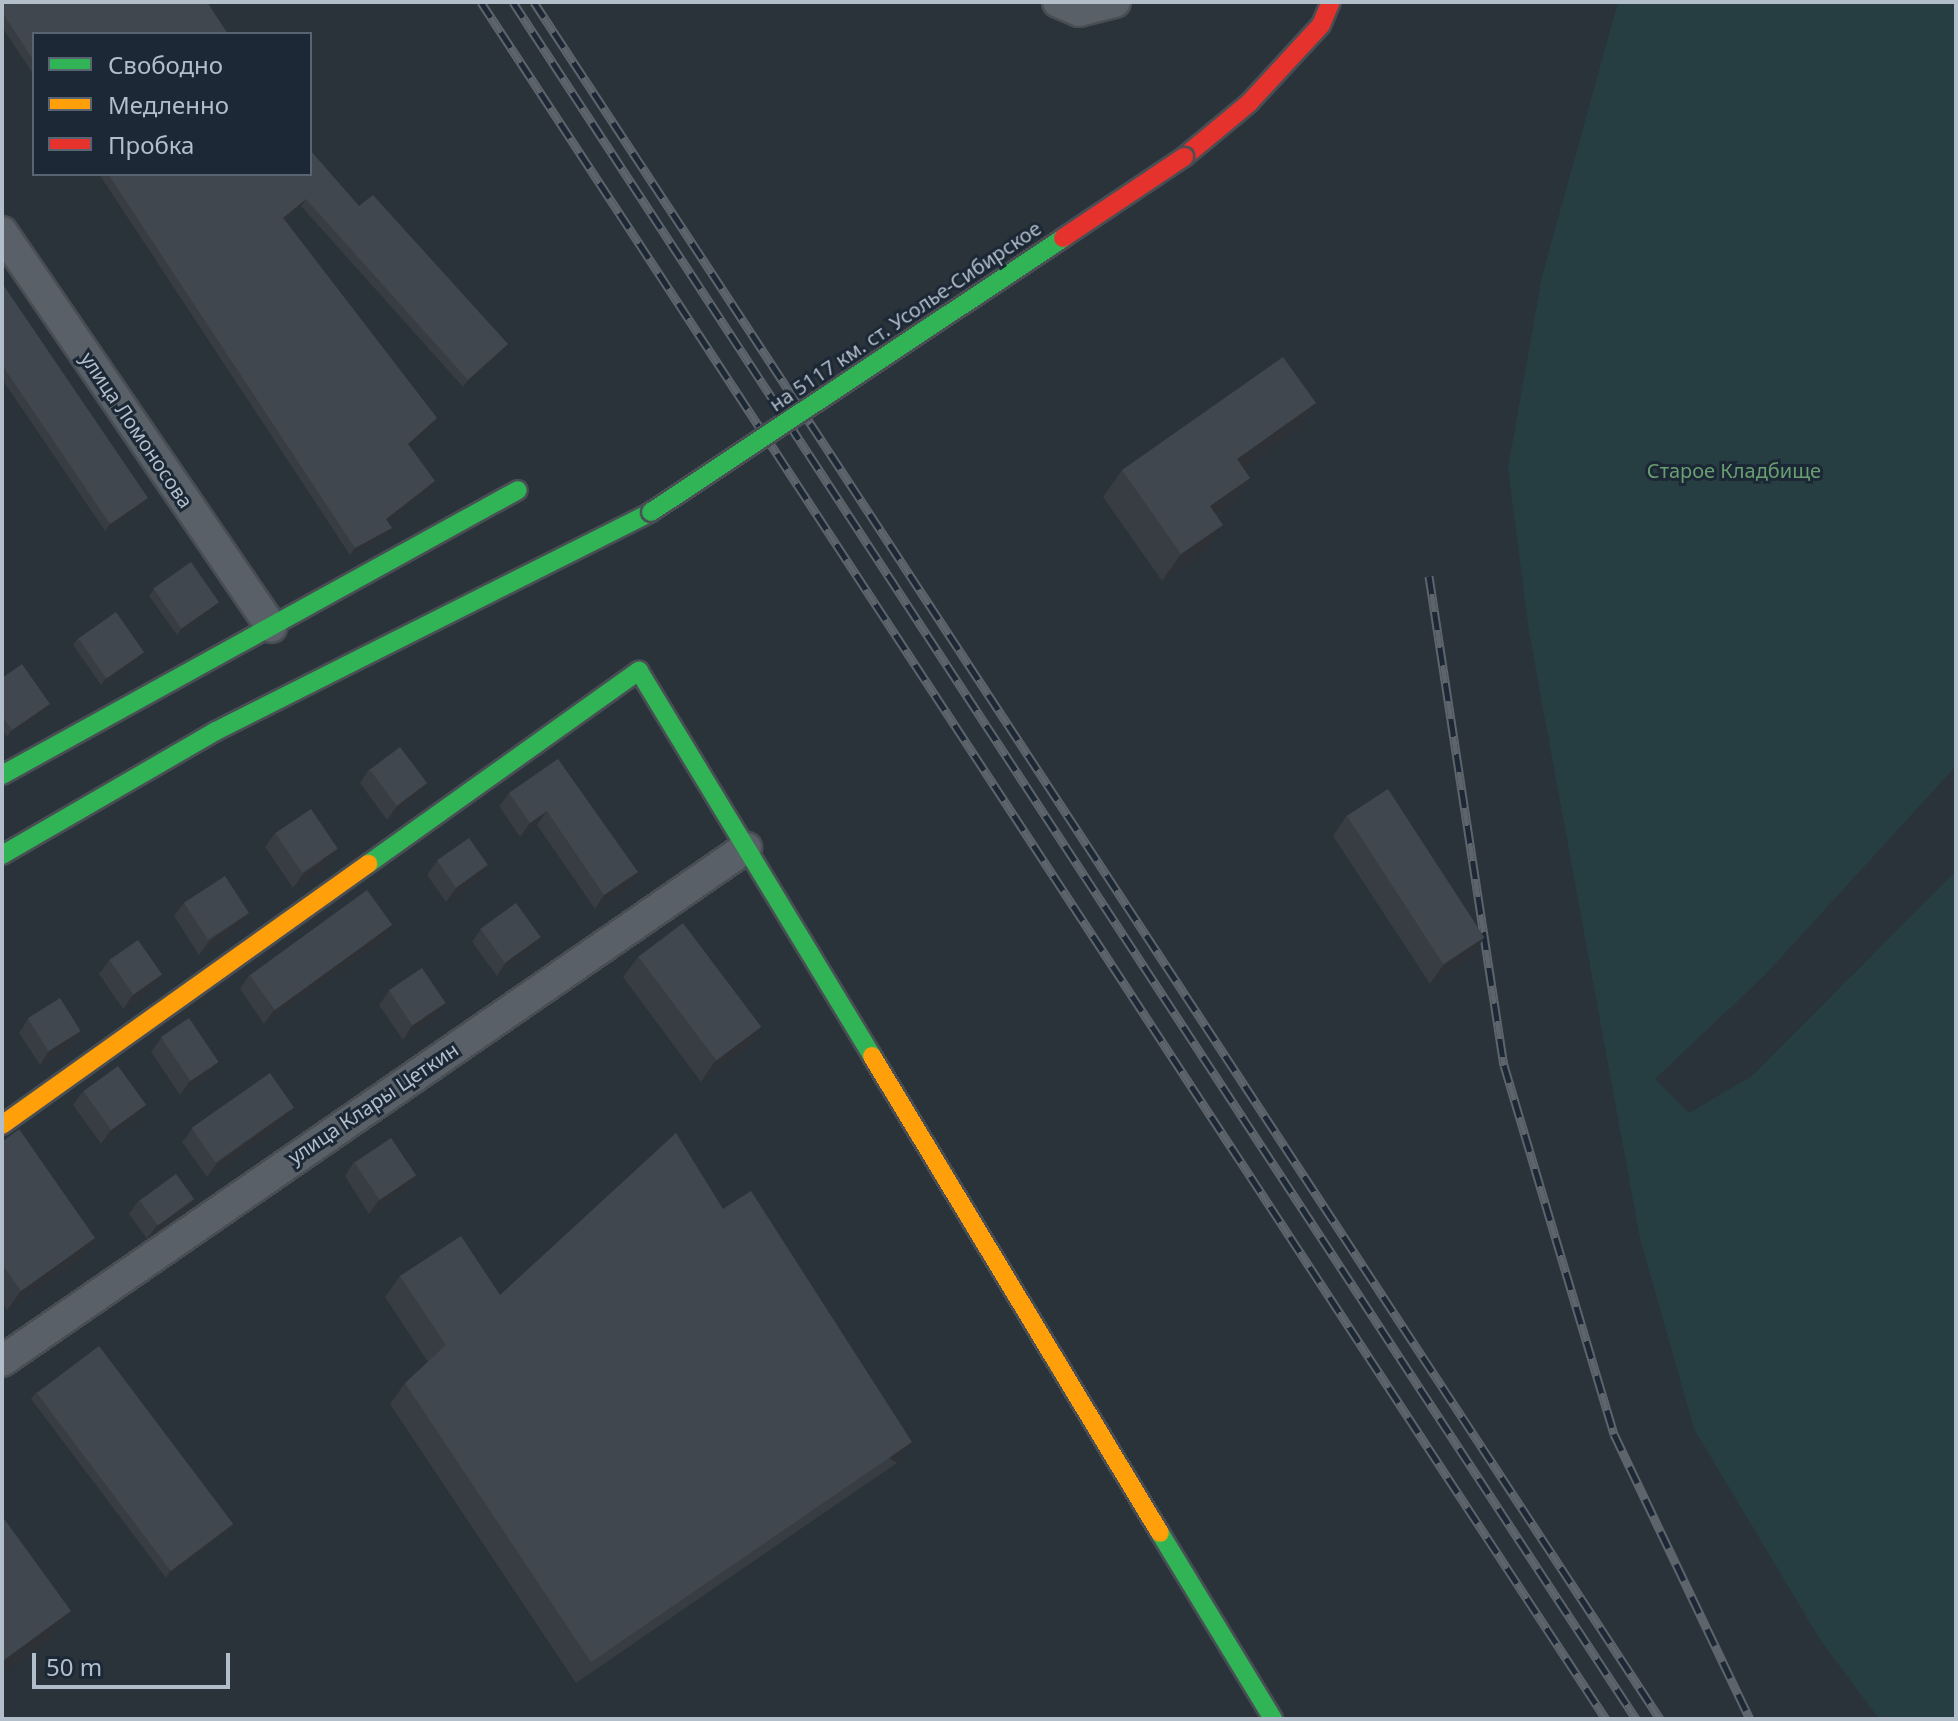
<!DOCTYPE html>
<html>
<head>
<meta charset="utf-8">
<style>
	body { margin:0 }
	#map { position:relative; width:1958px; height:1721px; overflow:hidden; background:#2a323a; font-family:"Noto Sans",sans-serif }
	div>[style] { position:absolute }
	.green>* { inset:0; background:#263e41 }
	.roads { filter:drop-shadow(2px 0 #484e54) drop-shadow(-2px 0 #484e54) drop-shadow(0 2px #484e54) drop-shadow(0 -2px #484e54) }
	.street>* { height:30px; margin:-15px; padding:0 15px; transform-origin:15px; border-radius:15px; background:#5a6067 }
	.fast>* { height:18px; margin:-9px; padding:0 9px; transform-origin:9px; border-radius:9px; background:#30b455 }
	.slow>* { height:18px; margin:-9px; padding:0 9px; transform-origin:9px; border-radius:9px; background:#ff9f0a }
	.jam>* { height:18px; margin:-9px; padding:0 9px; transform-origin:9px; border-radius:9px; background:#e5322d }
	.rail>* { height:9px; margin-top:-4.5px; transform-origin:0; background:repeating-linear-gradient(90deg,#1c2835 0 18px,#5e646b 0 36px); box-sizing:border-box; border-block:2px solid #5e646b }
	.bridges { filter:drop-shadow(2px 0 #484e54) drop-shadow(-2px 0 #484e54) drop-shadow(0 2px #484e54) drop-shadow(0 -2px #484e54) }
	.fast-bridge>* { height:18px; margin:-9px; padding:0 9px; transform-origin:9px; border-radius:9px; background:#30b455 }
	.jam-bridge>* { height:18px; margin:-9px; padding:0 9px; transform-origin:9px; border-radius:9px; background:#e5322d }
	.wall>* { inset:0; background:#383d43 }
	.shaded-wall>* { inset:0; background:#2e3237; transform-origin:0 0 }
	.building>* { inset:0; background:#41474e; transform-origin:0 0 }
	span { translate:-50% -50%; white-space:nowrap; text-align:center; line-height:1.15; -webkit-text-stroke:6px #1c2835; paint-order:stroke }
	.street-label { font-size:20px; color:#b3becb }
	.park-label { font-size:20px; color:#699e71 }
	.frame { position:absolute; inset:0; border:4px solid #b3becb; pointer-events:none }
	.legend { position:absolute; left:32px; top:32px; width:280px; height:144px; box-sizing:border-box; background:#1c2835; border:2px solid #586471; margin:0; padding:10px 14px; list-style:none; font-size:24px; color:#b3becb }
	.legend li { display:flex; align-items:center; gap:16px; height:40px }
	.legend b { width:40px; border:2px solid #586471 }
	.scale { position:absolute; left:32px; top:1653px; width:198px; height:36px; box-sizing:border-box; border:4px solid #b3becb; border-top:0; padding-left:10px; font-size:24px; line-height:28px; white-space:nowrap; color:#b3becb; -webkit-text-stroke:6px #1c2835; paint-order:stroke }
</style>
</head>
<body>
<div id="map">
	<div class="green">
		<div style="clip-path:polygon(1618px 2px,1956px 2px,1956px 766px,1764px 976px,1655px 1079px,1689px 1113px,1752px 1076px,1956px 871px,1956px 1719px,1879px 1719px,1821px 1641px,1694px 1429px,1640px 1239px,1529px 632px,1508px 468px,1542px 276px)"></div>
	</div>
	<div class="roads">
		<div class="street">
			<div style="left:1058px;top:2px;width:23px;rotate:23deg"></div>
			<div style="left:1079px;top:11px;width:37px;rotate:-14deg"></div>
			<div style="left:2px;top:232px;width:478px;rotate:55.7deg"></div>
			<div style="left:2px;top:1361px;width:904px;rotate:-34.59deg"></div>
		</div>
		<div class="fast">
			<div style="left:2px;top:775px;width:589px;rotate:-28.91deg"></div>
			<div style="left:2px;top:855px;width:247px;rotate:-30.1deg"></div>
			<div style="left:216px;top:731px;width:487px;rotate:-26.7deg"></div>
			<div style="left:368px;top:864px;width:333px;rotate:-35.5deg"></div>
			<div style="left:639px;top:671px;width:450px;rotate:58.8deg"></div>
			<div style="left:1160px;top:1533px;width:218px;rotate:58.7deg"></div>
		</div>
		<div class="slow">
			<div style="left:872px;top:1056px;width:557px;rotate:58.88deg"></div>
			<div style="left:2px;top:1125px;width:450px;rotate:-35.5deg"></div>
		</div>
		<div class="jam">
			<div style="left:1184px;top:157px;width:85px;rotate:-39.7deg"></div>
			<div style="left:1249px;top:103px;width:106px;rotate:-47.3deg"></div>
			<div style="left:1321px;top:25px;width:25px;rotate:-67deg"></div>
		</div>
	</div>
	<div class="rail">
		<div style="left:481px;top:2px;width:2053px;rotate:56.77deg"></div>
		<div style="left:513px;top:2px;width:2052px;rotate:56.81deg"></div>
		<div style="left:534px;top:2px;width:2053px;rotate:56.74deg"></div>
		<div style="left:1429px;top:576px;width:495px;rotate:81.3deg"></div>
		<div style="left:1504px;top:1065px;width:385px;rotate:73.4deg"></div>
		<div style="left:1614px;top:1434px;width:316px;rotate:64.5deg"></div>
	</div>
	<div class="bridges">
		<div class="fast-bridge">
			<div style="left:651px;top:512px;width:495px;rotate:-33.6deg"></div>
		</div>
		<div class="jam-bridge">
			<div style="left:1063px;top:238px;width:146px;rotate:-33.8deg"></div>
		</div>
	</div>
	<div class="wall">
		<div style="clip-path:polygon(2px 2px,34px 34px,34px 75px,2px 27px)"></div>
		<div style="clip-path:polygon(99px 174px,310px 174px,359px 206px,508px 344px,503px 351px,463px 387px,301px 206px,285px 220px,437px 418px,432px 425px,409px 445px,430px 488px,387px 521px,392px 528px,387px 535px,350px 555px)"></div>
		<div style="clip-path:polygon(2px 283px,143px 504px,105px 531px,2px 379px)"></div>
		<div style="clip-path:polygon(1297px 430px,1243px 468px,1250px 478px,1231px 505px,1217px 516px,1204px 552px,1162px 581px,1103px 497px,1122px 470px)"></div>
		<div style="clip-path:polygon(154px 589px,219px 602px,214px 609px,177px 635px,149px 596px)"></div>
		<div style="clip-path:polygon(78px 638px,139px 659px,101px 685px,73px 645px)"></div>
		<div style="clip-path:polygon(2px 678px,45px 711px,7px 737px,2px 730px)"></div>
		<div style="clip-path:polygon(558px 759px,629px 886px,595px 909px,537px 825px,520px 837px,499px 806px,509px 793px)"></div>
		<div style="clip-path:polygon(369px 769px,427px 783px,417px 797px,387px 820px,360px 783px)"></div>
		<div style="clip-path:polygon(1347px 815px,1470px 958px,1430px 984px,1333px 836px)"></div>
		<div style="clip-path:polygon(275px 833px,329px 863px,293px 888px,265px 847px)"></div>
		<div style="clip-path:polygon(437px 861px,479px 879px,446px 902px,427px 875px)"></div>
		<div style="clip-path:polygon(184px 903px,249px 913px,239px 927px,199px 955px,174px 916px)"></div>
		<div style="clip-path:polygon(481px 929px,541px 937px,531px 950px,497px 976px,472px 942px)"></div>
		<div style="clip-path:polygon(383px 939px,264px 1024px,240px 989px,249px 975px)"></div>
		<div style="clip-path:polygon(638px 957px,761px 1027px,746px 1048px,701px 1082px,623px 977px)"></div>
		<div style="clip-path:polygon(109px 960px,153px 988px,123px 1009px,99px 974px)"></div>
		<div style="clip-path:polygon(389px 991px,446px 1003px,436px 1017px,403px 1040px,379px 1005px)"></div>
		<div style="clip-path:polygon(28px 1019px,81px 1031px,72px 1045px,40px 1065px,19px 1033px)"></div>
		<div style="clip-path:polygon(161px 1038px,209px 1076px,180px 1095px,151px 1052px)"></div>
		<div style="clip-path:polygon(83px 1091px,136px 1119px,101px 1144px,73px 1105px)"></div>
		<div style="clip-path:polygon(294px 1107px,285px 1121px,207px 1177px,182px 1142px,192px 1129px)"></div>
		<div style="clip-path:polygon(2px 1142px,81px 1257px,7px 1310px,2px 1303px)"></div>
		<div style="clip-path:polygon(354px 1162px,416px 1175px,406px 1189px,369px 1214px,345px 1176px)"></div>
		<div style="clip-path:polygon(139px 1200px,185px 1213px,147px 1239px,129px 1214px)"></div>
		<div style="clip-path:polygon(723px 1209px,897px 1463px,576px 1683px,390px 1404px,405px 1383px,428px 1362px,385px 1297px,400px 1276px,500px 1295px)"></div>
		<div style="clip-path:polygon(36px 1392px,233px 1524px,228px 1531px,166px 1578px,31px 1399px)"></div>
	</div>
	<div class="shaded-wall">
		<div style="clip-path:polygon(306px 199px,301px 206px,278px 225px,283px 218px)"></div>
		<div style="clip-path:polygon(508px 344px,503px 351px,463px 387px,468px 380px)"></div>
		<div style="clip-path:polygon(1316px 403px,1297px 430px,1218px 486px,1237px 459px)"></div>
		<div style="clip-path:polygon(437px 418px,432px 425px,403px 451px,408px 444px)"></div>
		<div style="clip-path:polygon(1250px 478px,1231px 505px,1191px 534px,1210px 506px)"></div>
		<div style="clip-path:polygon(435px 481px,430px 488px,381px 526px,386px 519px)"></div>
		<div style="clip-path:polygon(148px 498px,143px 504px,105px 531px,110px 524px)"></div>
		<div style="clip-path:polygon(1223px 525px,1204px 552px,1162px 581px,1181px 554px)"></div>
		<div style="clip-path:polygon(392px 528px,387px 535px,350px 555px,355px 548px)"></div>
		<div style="clip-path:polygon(219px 602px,214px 609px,177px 635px,182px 628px)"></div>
		<div style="clip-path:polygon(144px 652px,139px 659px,101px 685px,106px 678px)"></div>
		<div style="clip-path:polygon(50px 704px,45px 711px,7px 737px,12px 730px)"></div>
		<div style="clip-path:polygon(427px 783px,417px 797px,387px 820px,397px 806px)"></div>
		<div style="clip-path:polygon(547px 811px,537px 825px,520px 837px,530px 823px)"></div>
		<div style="clip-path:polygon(338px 849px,329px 863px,293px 888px,303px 874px)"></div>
		<div style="clip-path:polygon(488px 865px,479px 879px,446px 902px,456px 888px)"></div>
		<div style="clip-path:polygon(638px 872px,629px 886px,595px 909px,604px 895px)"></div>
		<div style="clip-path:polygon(249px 913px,239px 927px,199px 955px,209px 941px)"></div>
		<div style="clip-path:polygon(392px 925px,383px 939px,264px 1024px,274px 1010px)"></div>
		<div style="clip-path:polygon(541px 937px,531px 950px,497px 976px,506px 962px)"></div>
		<div style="clip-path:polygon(1485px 937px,1470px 958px,1430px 984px,1444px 964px)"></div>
		<div style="clip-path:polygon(162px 974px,153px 988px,123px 1009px,133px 995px)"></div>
		<div style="clip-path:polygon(446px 1003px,436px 1017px,403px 1040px,412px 1026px)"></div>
		<div style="clip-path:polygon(761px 1027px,746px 1048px,701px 1082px,715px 1061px)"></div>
		<div style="clip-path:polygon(81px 1031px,72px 1045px,40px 1065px,49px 1051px)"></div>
		<div style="clip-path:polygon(219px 1062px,209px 1076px,180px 1095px,190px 1081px)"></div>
		<div style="clip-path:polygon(146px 1105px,136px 1119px,101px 1144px,111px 1130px)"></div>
		<div style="clip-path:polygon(294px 1107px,285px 1121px,207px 1177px,217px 1163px)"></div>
		<div style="clip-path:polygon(416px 1175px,406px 1189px,369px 1214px,379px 1200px)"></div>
		<div style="clip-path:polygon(194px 1199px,185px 1213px,147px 1239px,157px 1225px)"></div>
		<div style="clip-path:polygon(95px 1238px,81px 1257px,7px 1310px,21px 1291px)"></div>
		<div style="left:912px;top:1442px;width:26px;height:389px;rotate:126deg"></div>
		<div style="clip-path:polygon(233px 1524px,228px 1531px,166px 1578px,170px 1571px)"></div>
		<div style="clip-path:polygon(71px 1611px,52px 1638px,2px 1675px,2px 1662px,4px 1660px)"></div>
	</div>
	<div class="building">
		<div style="clip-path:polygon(2px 2px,207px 2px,228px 34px,34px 34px,34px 61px,2px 12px)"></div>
		<div style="clip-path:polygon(310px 150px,359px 206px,373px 195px,508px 344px,468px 380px,306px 199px,283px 218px,437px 418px,408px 444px,435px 481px,386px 519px,392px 528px,355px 548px,108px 174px,310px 174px)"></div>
		<div style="clip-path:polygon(2px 283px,148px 498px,110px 524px,2px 365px)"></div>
		<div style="clip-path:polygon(1283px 357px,1316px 403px,1237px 459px,1250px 478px,1210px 506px,1223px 525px,1181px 554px,1122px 470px)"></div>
		<div style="left:191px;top:562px;width:49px;height:46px;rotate:55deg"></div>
		<div style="left:116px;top:612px;width:49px;height:46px;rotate:55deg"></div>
		<div style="clip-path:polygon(22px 664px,50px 704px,12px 730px,2px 716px,2px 678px)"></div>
		<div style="left:400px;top:747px;width:45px;height:38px;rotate:53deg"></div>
		<div style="clip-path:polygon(558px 759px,638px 872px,604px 895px,547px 811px,530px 823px,509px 793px)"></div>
		<div style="left:1388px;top:789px;width:177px;height:49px;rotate:57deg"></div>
		<div style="left:311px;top:809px;width:48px;height:43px;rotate:56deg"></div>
		<div style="left:469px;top:838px;width:33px;height:39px;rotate:55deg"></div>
		<div style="left:225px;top:876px;width:44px;height:49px;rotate:57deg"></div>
		<div style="left:367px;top:890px;width:43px;height:145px;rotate:54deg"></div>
		<div style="left:516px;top:903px;width:42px;height:44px;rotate:54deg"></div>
		<div style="left:683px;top:923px;width:130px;height:56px;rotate:53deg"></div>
		<div style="left:138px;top:940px;width:42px;height:35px;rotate:55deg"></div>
		<div style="left:422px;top:968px;width:42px;height:40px;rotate:56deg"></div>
		<div style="left:60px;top:998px;width:39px;height:38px;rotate:58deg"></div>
		<div style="left:189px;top:1018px;width:53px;height:34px;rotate:56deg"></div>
		<div style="left:118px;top:1066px;width:48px;height:43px;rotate:54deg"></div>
		<div style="left:270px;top:1073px;width:42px;height:96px;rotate:55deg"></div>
		<div style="clip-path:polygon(19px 1129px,95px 1238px,21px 1291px,2px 1264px,2px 1142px)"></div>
		<div style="clip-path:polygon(676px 1133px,723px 1209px,751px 1191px,912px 1442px,591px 1662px,405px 1383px,446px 1345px,400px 1276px,461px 1236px,500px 1295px)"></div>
		<div style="left:391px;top:1138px;width:45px;height:44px;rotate:56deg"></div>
		<div style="left:176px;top:1174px;width:31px;height:45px;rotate:54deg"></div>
		<div style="left:99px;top:1346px;width:223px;height:78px;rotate:53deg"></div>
		<div style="clip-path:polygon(2px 1516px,71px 1611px,4px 1660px,2px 1657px)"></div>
	</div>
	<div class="street-label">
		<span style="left:905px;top:316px;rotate:-34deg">на 5117 км. ст. Усолье-Сибирское</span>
		<span style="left:137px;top:430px;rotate:56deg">улица Ломоносова</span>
		<span style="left:373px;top:1103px;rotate:-34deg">улица Клары Цеткин</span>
	</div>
	<div class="park-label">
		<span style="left:1734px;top:470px">Старое Кладбище</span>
	</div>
	<div class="frame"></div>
	<ul class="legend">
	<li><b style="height:10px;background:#30b455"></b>Свободно</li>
	<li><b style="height:10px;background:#ff9f0a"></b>Медленно</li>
	<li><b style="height:10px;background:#e5322d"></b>Пробка</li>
	</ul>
	<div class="scale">50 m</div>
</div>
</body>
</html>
